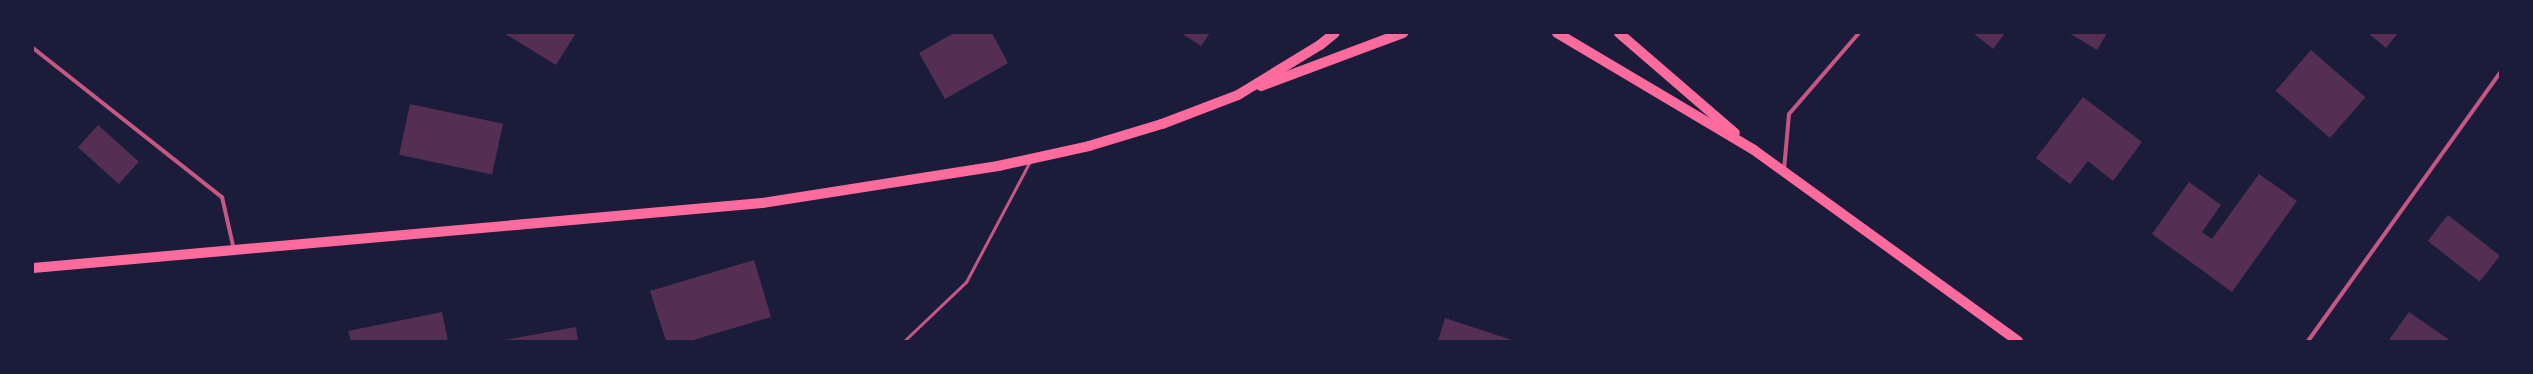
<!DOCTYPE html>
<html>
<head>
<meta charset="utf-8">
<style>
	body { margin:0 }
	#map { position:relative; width:2533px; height:374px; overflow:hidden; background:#1b1b3a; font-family:Roboto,sans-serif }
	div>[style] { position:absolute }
	.building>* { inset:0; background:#542f53; transform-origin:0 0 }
	.service>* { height:3px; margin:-1.5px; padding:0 1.5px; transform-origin:1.5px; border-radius:1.5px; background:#c65784 }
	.minor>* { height:4px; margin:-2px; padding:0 2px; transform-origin:2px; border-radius:2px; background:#c65784 }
	.primary>* { height:10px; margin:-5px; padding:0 5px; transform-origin:5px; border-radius:5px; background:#ff6b9d }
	span { translate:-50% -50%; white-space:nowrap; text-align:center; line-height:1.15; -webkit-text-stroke:4px #1b1b3a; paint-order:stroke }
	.frame { position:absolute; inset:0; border:34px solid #1b1b3a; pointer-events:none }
</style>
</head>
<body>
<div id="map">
	<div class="building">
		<div style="clip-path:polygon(504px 33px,576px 33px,556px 65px)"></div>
		<div style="clip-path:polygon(954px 33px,992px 33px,1008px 63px,945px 99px,919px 53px)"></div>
		<div style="clip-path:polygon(1181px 33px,1210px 33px,1201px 46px)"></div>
		<div style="clip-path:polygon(1973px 33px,2005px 33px,1993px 49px)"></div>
		<div style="clip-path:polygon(2069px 33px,2107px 33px,2097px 50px)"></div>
		<div style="clip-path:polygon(2368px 33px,2398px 33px,2386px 48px)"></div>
		<div style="left:2311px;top:50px;width:72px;height:54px;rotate:41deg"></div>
		<div style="clip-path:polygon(2083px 97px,2142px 142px,2113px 181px,2088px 161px,2070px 184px,2036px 158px)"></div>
		<div style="left:410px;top:104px;width:95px;height:52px;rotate:12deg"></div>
		<div style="left:98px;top:125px;width:55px;height:30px;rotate:42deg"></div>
		<div style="clip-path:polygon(2259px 174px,2297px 201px,2232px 292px,2152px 234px,2189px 182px,2221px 205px,2202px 232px,2212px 239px)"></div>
		<div style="left:2448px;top:215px;width:66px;height:33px;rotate:38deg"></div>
		<div style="clip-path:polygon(754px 260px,771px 317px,690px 341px,666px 341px,650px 291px)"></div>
		<div style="clip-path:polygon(442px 312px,448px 341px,351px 341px,348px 331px)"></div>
		<div style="clip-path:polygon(2409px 312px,2451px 341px,2388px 341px)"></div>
		<div style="clip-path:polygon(1445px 318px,1515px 341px,1438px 341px)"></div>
		<div style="clip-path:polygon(576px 327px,578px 341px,504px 341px,504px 340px)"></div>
	</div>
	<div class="service">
		<div style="left:904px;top:341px;width:86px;rotate:-43.6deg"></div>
		<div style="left:966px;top:282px;width:137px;rotate:-62.1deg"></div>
	</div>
	<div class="minor">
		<div style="left:33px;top:48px;width:241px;rotate:38.3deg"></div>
		<div style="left:222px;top:197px;width:54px;rotate:77.2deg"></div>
		<div style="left:1784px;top:170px;width:56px;rotate:-84.9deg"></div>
		<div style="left:1789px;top:114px;width:107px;rotate:-49.2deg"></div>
		<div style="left:2308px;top:341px;width:330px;rotate:-54.4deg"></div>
	</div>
	<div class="primary">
		<div style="left:1557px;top:33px;width:229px;rotate:30.7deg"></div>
		<div style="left:1754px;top:150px;width:326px;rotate:35.9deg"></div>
		<div style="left:1619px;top:33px;width:153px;rotate:40.8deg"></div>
		<div style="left:1261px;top:86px;width:152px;rotate:-20.5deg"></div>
		<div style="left:33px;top:268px;width:732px;rotate:-5.1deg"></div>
		<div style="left:762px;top:203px;width:239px;rotate:-8.9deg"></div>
		<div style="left:998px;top:166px;width:93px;rotate:-12.4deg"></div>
		<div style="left:1089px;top:146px;width:76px;rotate:-16.8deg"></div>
		<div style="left:1162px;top:124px;width:81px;rotate:-20.9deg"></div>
		<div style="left:1238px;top:95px;width:96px;rotate:-31.4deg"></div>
		<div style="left:1320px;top:45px;width:19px;rotate:-39deg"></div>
	</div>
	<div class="frame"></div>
</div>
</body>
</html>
